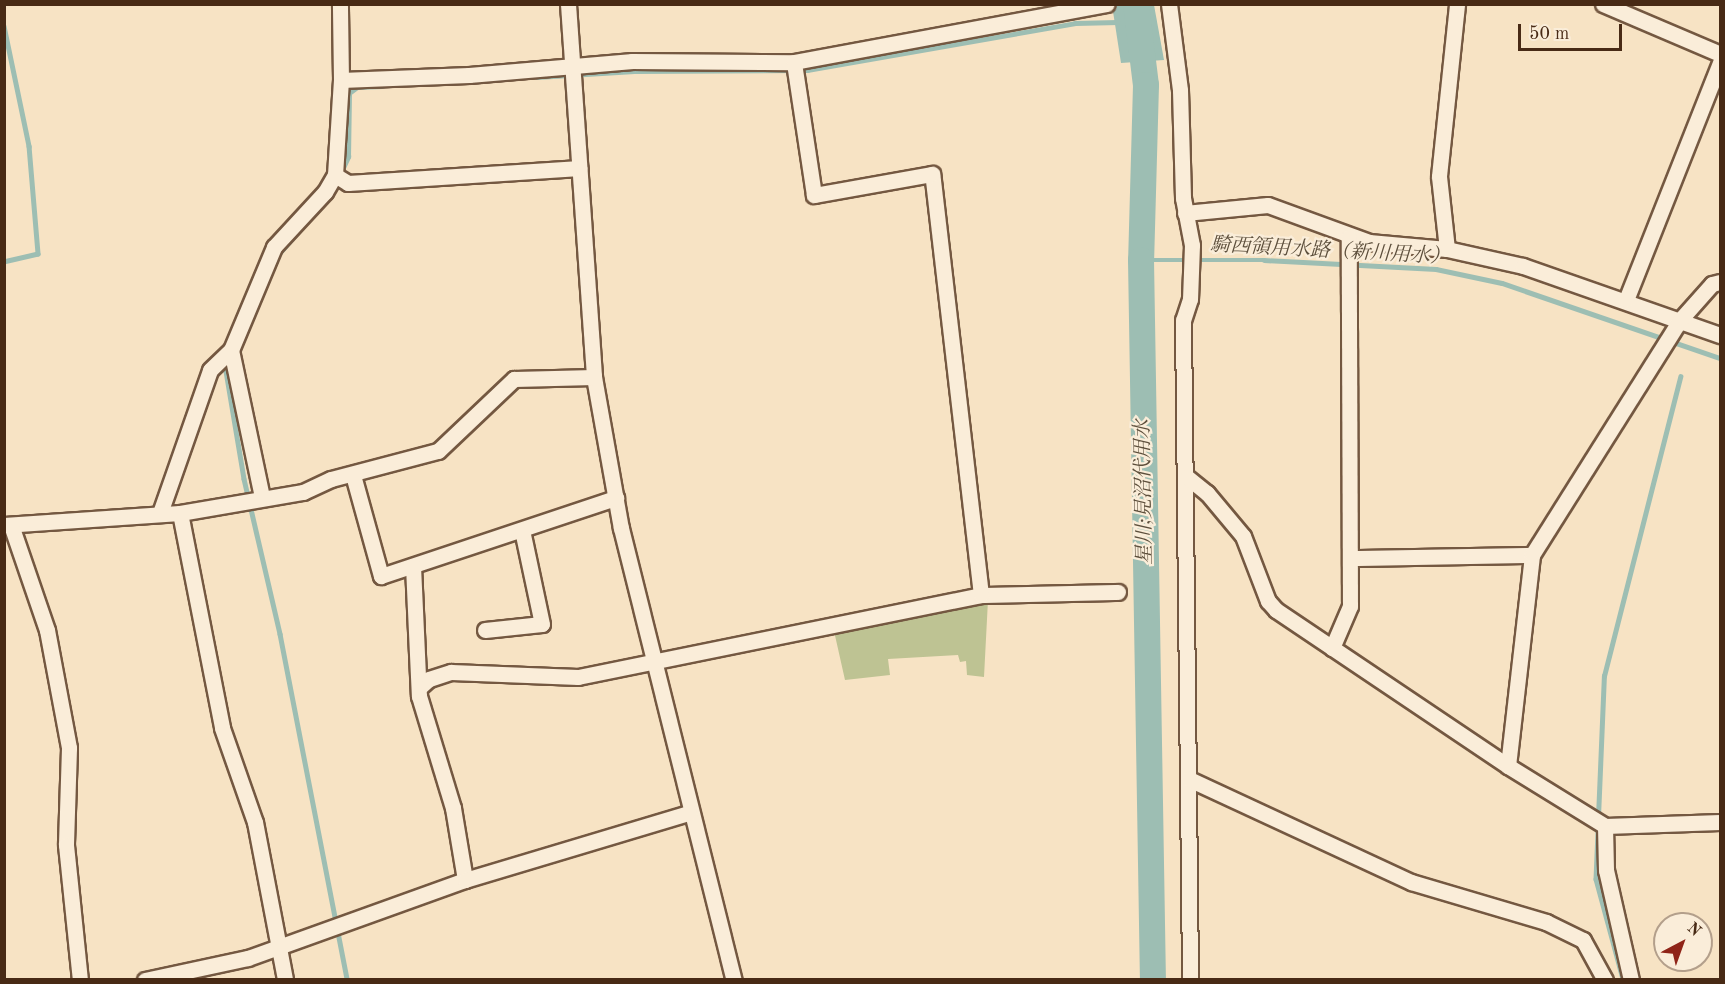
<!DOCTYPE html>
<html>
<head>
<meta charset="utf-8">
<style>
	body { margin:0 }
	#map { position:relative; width:1725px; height:984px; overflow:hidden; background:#f7e3c4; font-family:"Old Standard TT","Noto Serif JP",serif }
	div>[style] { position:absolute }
	.green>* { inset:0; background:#bec393 }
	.water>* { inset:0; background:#9dbeb3 }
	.stream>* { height:4.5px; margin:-2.25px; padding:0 2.25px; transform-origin:2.25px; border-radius:2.25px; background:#9dbeb3 }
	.river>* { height:26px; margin:-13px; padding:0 13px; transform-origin:13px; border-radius:13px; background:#9dbeb3 }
	.roads { filter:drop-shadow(2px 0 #745841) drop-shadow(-2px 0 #745841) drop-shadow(0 2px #745841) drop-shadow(0 -2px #745841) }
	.minor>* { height:15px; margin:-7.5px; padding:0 7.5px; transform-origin:7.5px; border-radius:7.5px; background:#faedd9 }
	span { translate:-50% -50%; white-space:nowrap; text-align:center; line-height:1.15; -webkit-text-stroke:4.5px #faedd9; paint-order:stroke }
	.water-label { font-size:20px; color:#5d4f3c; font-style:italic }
	.frame { position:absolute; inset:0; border:6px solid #482a15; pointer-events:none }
	.north { position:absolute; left:1653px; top:912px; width:60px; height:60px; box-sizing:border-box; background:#faedd9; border:2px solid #b39f8b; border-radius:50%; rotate:41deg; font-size:16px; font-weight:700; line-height:24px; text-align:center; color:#482a15 }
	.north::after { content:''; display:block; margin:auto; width:21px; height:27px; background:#8f2418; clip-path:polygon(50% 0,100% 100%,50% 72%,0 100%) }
	.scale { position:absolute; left:1518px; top:24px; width:104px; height:27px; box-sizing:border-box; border:3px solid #482a15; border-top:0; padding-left:8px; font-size:18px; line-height:21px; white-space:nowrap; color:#482a15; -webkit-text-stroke:4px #faedd9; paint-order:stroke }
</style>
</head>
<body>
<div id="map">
	<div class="green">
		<div style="clip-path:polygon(988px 600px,984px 677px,967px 675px,966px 661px,960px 662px,958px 655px,888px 659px,890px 675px,845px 680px,834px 631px)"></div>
	</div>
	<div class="water">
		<div style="clip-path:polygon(1112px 5px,1154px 5px,1164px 60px,1121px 63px)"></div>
	</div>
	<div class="stream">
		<div style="left:4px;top:26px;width:123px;rotate:78.2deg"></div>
		<div style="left:29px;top:146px;width:108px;rotate:85.2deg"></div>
		<div style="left:38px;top:254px;width:35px;rotate:167deg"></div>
		<div style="left:537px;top:77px;width:97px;rotate:-3.5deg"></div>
		<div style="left:634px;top:71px;width:173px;rotate:-0.3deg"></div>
		<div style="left:807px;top:70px;width:272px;rotate:-9.9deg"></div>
		<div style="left:1075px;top:23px;width:43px;rotate:-1.3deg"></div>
		<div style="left:341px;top:172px;width:17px;rotate:-65deg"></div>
		<div style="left:348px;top:157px;width:64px;rotate:-89.1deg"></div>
		<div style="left:349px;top:93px;width:10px;rotate:-37deg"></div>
		<div style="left:357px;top:87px;width:25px;rotate:-2deg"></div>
		<div style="left:276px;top:257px;width:79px;rotate:-48.6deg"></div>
		<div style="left:1141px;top:260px;width:123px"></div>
		<div style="left:1264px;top:260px;width:172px;rotate:3deg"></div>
		<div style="left:1436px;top:269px;width:67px;rotate:12deg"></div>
		<div style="left:1502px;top:283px;width:231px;rotate:19deg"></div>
		<div style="left:230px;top:364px;width:8px;rotate:120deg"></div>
		<div style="left:226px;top:371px;width:109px;rotate:80.5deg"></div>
		<div style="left:244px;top:479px;width:159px;rotate:76.9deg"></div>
		<div style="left:280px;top:634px;width:352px;rotate:79deg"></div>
		<div style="left:1598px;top:817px;width:141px;rotate:-87.6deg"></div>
		<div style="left:1604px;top:676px;width:309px;rotate:-75.7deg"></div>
		<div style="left:1598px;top:832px;width:47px;rotate:92.4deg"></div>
		<div style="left:1596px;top:879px;width:104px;rotate:74.9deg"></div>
	</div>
	<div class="river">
		<div style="left:1136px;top:4px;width:82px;rotate:83deg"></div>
		<div style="left:1146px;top:85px;width:175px;rotate:91.6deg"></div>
		<div style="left:1141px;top:260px;width:720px;rotate:89.05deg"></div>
	</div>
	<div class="roads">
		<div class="minor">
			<div style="left:568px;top:4px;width:374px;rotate:86deg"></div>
			<div style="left:594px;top:377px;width:153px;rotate:79.9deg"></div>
			<div style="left:621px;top:528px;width:466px;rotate:76deg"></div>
			<div style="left:1169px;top:4px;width:87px;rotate:82.7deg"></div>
			<div style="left:1180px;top:90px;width:108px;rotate:88.4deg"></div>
			<div style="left:1183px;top:198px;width:48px;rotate:79.2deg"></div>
			<div style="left:1192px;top:245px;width:54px;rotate:92.1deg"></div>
			<div style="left:1190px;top:299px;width:22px;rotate:108deg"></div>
			<div style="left:1183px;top:320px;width:660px;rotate:89.39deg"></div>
			<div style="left:1603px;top:4px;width:127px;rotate:23.1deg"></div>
			<div style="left:341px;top:80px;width:128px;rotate:-2.2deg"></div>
			<div style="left:469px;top:75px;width:164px;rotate:-4.9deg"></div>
			<div style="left:632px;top:61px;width:162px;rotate:0.4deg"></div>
			<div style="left:794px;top:62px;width:318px;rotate:-10.5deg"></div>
			<div style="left:335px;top:175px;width:15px;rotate:32deg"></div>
			<div style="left:348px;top:183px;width:232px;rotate:-3.7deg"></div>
			<div style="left:1185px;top:213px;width:83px;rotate:-5.5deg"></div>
			<div style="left:1268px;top:205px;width:108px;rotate:20.1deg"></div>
			<div style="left:1369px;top:242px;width:78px;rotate:5.1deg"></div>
			<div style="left:1447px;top:249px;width:78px;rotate:12.6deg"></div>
			<div style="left:1523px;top:266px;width:209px;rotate:19.3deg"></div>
			<div style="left:1447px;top:249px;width:73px;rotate:-96.3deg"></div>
			<div style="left:1439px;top:176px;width:173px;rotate:-84deg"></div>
			<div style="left:1626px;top:300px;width:256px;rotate:-68.4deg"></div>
			<div style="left:353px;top:475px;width:105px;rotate:74.5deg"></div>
			<div style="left:381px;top:576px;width:248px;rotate:-18.4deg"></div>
			<div style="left:1187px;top:477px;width:26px;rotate:39deg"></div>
			<div style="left:1207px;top:493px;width:56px;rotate:50.1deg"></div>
			<div style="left:1243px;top:536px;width:70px;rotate:69deg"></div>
			<div style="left:1268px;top:601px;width:12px;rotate:48deg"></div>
			<div style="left:1276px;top:610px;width:280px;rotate:33.9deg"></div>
			<div style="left:1508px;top:766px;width:114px;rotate:31.7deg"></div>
			<div style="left:1605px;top:826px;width:115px;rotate:-2deg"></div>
			<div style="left:262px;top:497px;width:150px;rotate:-101.9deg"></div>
			<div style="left:231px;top:350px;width:112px;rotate:-67.3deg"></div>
			<div style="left:274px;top:247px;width:75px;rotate:-47.2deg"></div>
			<div style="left:325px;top:192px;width:20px;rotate:-60deg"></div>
			<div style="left:335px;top:175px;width:95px;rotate:-86.4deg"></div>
			<div style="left:341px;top:80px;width:76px;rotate:-90.8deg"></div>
			<div style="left:160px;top:513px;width:151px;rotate:-70.7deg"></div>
			<div style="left:210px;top:370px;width:29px;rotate:-44deg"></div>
			<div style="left:180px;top:513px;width:219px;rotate:78.9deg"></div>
			<div style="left:222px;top:728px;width:100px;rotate:70.7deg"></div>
			<div style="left:255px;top:822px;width:161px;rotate:79.2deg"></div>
			<div style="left:4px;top:525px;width:176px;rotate:-3.9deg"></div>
			<div style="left:180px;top:513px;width:125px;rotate:-9.7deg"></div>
			<div style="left:303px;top:492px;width:31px;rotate:-25deg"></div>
			<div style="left:331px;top:479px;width:111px;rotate:-14.7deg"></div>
			<div style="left:438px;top:451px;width:105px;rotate:-43.5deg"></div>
			<div style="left:514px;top:379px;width:80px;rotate:-1.4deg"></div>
			<div style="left:11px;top:525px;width:111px;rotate:71.1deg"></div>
			<div style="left:47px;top:630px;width:120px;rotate:79.4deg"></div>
			<div style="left:69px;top:748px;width:97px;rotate:91.8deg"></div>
			<div style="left:66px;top:845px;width:136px;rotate:84.1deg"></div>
			<div style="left:1352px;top:558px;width:180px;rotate:-1deg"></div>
			<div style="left:413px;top:566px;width:130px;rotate:87.4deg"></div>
			<div style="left:419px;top:696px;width:117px;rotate:73.1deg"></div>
			<div style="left:453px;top:808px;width:73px;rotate:80.5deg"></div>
			<div style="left:981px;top:595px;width:137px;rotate:-1.3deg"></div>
			<div style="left:485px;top:630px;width:57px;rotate:-6deg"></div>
			<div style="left:542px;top:624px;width:96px;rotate:-102deg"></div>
			<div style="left:1332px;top:648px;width:46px;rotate:-66.8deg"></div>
			<div style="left:1350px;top:606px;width:369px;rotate:-90.2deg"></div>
			<div style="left:419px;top:688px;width:13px;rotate:-42deg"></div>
			<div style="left:429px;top:679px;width:23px;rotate:-18deg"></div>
			<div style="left:451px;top:672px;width:127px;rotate:2.3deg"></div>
			<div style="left:578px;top:677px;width:411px;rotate:-11.5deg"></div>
			<div style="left:981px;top:595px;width:424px;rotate:-96.6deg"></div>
			<div style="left:932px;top:174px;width:120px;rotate:169.9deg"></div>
			<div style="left:814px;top:195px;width:134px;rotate:-98.6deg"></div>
			<div style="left:1508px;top:766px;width:212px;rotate:-83.5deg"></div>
			<div style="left:1532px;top:555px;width:278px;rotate:-57.8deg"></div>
			<div style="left:1680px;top:320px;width:48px;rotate:-48.4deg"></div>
			<div style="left:1712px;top:284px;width:8px;rotate:-14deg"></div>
			<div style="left:1189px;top:779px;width:245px;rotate:24.9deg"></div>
			<div style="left:1411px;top:882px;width:141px;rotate:16.5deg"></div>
			<div style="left:1546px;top:922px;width:41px;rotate:25.9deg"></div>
			<div style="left:1583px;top:940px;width:46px;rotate:61.2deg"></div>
			<div style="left:1605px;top:826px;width:44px;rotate:88.7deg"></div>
			<div style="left:1606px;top:870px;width:113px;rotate:77.2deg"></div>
			<div style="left:145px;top:980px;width:105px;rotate:-12.1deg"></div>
			<div style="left:248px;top:958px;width:231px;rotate:-19.8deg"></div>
			<div style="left:465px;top:880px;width:234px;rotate:-16.7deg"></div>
		</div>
	</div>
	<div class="water-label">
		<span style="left:1330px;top:252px;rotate:3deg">騎西領用水路（新川用水）</span>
		<span style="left:1145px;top:492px;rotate:-91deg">星川;見沼代用水</span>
	</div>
	<div class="frame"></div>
	<div class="north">N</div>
	<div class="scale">50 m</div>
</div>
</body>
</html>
